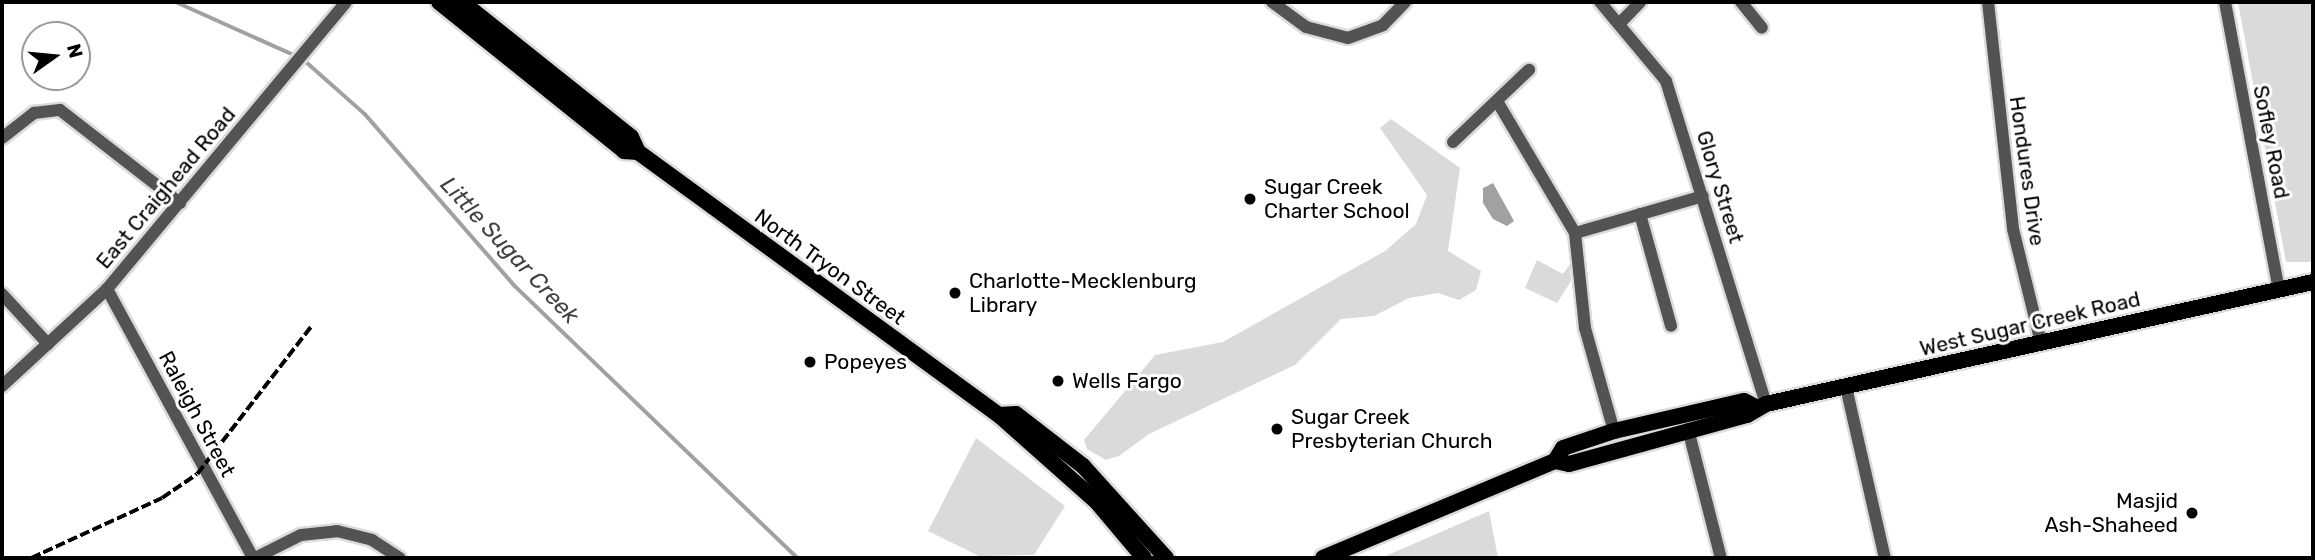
<!DOCTYPE html>
<html>
<head>
<meta charset="utf-8">
<style>
	body { margin:0 }
	#map { position:relative; width:2315px; height:560px; overflow:hidden; background:#fff; font-family:Rubik,sans-serif }
	div>[style] { position:absolute }
	.green>* { inset:0; background:#dadada }
	.water>* { inset:0; background:#a1a1a1 }
	.stream>* { height:3.5px; margin:-1.75px; padding:0 1.75px; transform-origin:1.75px; border-radius:1.75px; background:#a1a1a1 }
	.roads { filter:drop-shadow(2px 0 #dbdbdb) drop-shadow(-2px 0 #dbdbdb) drop-shadow(0 2px #dbdbdb) drop-shadow(0 -2px #dbdbdb) }
	.minor>* { height:12px; margin:-6px; padding:0 6px; transform-origin:6px; border-radius:6px; background:#535353 }
	.major>* { height:16px; margin:-8px; padding:0 8px; transform-origin:8px; border-radius:8px; background:#000 }
	.rail>* { height:3.5px; margin-top:-1.75px; transform-origin:0; background:repeating-linear-gradient(90deg,#000 0 10px,transparent 0 13.5px) }
	.dots>* { width:19px; height:19px; translate:-50% -50%; box-sizing:border-box; border:4px solid #fff; border-radius:50% }
	span { translate:-50% -50%; white-space:nowrap; text-align:center; line-height:1.15; -webkit-text-stroke:6px #fff; paint-order:stroke }
	.street-label { font-size:21px; color:#000 }
	.poi-label { font-size:21px; color:#000 }
	.left { translate:0 -50%; text-align:left }
	.right { translate:-100% -50%; text-align:right }
	.water-label { font-size:23px; color:#424242; font-style:italic }
	.frame { position:absolute; inset:0; border:4px solid #000; pointer-events:none }
	.north { position:absolute; left:21px; top:21px; width:70px; height:70px; box-sizing:border-box; background:#fff; border:2px solid #999; border-radius:50%; rotate:75deg; font-size:19px; font-weight:700; line-height:28px; text-align:center; color:#000 }
	.north::after { content:''; display:block; margin:auto; width:24px; height:32px; background:#000; clip-path:polygon(50% 0,100% 100%,50% 72%,0 100%) }
</style>
</head>
<body>
<div id="map">
	<div class="green">
		<div style="clip-path:polygon(2238px 2px,2313px 2px,2313px 262px,2286px 262px)"></div>
		<div style="clip-path:polygon(1391px 119px,1460px 168px,1448px 251px,1481px 271px,1476px 290px,1459px 300px,1438px 293px,1409px 298px,1374px 316px,1341px 319px,1295px 365px,1149px 434px,1119px 456px,1106px 460px,1087px 449px,1084px 440px,1155px 355px,1223px 342px,1385px 251px,1416px 224px,1427px 195px,1380px 128px)"></div>
		<div style="clip-path:polygon(1537px 260px,1563px 274px,1570px 264px,1571px 281px,1557px 303px,1525px 288px)"></div>
		<div style="clip-path:polygon(976px 438px,1065px 506px,1034px 555px,979px 556px,928px 531px)"></div>
		<div style="clip-path:polygon(1489px 511px,1498px 558px,1381px 558px)"></div>
	</div>
	<div class="water">
		<div style="clip-path:polygon(1493px 183px,1514px 221px,1507px 226px,1493px 219px,1483px 203px,1483px 188px)"></div>
	</div>
	<div class="stream">
		<div style="left:176px;top:2px;width:132px;rotate:24.2deg"></div>
		<div style="left:303px;top:59px;width:83px;rotate:41.6deg"></div>
		<div style="left:365px;top:114px;width:228px;rotate:48.9deg"></div>
		<div style="left:515px;top:286px;width:393px;rotate:43.9deg"></div>
	</div>
	<div class="roads">
		<div class="minor">
			<div style="left:1272px;top:2px;width:42px;rotate:36.3deg"></div>
			<div style="left:1306px;top:27px;width:43px;rotate:14.7deg"></div>
			<div style="left:1348px;top:38px;width:37px;rotate:-20deg"></div>
			<div style="left:1383px;top:25px;width:32px;rotate:-46deg"></div>
			<div style="left:1600px;top:2px;width:103px;rotate:50.1deg"></div>
			<div style="left:1666px;top:81px;width:338px;rotate:72.8deg"></div>
			<div style="left:1741px;top:2px;width:33px;rotate:51deg"></div>
			<div style="left:1988px;top:2px;width:228px;rotate:83.7deg"></div>
			<div style="left:2013px;top:229px;width:117px;rotate:76.2deg"></div>
			<div style="left:2225px;top:2px;width:293px;rotate:79.4deg"></div>
			<div style="left:1621px;top:22px;width:28px;rotate:-46deg"></div>
			<div style="left:1497px;top:101px;width:153px;rotate:59.4deg"></div>
			<div style="left:1575px;top:233px;width:96px;rotate:84deg"></div>
			<div style="left:1585px;top:328px;width:107px;rotate:74.3deg"></div>
			<div style="left:2px;top:138px;width:41px;rotate:-38deg"></div>
			<div style="left:34px;top:113px;width:26px;rotate:-7deg"></div>
			<div style="left:60px;top:110px;width:152px;rotate:37.8deg"></div>
			<div style="left:1453px;top:142px;width:105px;rotate:-43.5deg"></div>
			<div style="left:1640px;top:214px;width:116px;rotate:74.5deg"></div>
			<div style="left:1575px;top:233px;width:133px;rotate:-16.1deg"></div>
			<div style="left:107px;top:289px;width:306px;rotate:61.5deg"></div>
			<div style="left:2px;top:294px;width:68px;rotate:47.4deg"></div>
			<div style="left:2px;top:386px;width:143px;rotate:-42.7deg"></div>
			<div style="left:107px;top:289px;width:373px;rotate:-50.2deg"></div>
			<div style="left:1846px;top:387px;width:175px;rotate:77.2deg"></div>
			<div style="left:1688px;top:429px;width:133px;rotate:75.7deg"></div>
			<div style="left:255px;top:558px;width:51px;rotate:-26.6deg"></div>
			<div style="left:301px;top:535px;width:36px;rotate:-6deg"></div>
			<div style="left:337px;top:531px;width:36px;rotate:14deg"></div>
			<div style="left:372px;top:540px;width:33px;rotate:33deg"></div>
		</div>
		<div class="major">
			<div style="left:439px;top:2px;width:238px;rotate:38.8deg"></div>
			<div style="left:624px;top:151px;width:14px;rotate:4deg"></div>
			<div style="left:462px;top:2px;width:216px;rotate:38.6deg"></div>
			<div style="left:631px;top:137px;width:17px;rotate:65deg"></div>
			<div style="left:638px;top:152px;width:447px;rotate:36.1deg"></div>
			<div style="left:999px;top:415px;width:131px;rotate:41.6deg"></div>
			<div style="left:1097px;top:502px;width:73px;rotate:50deg"></div>
			<div style="left:999px;top:415px;width:17px;rotate:-3deg"></div>
			<div style="left:1016px;top:414px;width:85px;rotate:37.8deg"></div>
			<div style="left:1083px;top:466px;width:124px;rotate:47.9deg"></div>
			<div style="left:1555px;top:461px;width:15px;rotate:-58deg"></div>
			<div style="left:1563px;top:448px;width:54px;rotate:-18.4deg"></div>
			<div style="left:1614px;top:431px;width:133px;rotate:-13deg"></div>
			<div style="left:1744px;top:401px;width:13px;rotate:27deg"></div>
			<div style="left:1323px;top:558px;width:251px;rotate:-22.7deg"></div>
			<div style="left:1555px;top:461px;width:14px;rotate:12deg"></div>
			<div style="left:1569px;top:464px;width:185px;rotate:-15.4deg"></div>
			<div style="left:1747px;top:415px;width:22px;rotate:-30deg"></div>
			<div style="left:1766px;top:404px;width:560px;rotate:-12.57deg"></div>
		</div>
	</div>
	<div class="rail">
		<div style="left:31px;top:558px;width:144px;rotate:-24.6deg"></div>
		<div style="left:162px;top:498px;width:42px;rotate:-34.4deg"></div>
		<div style="left:197px;top:474px;width:188px;rotate:-52.3deg"></div>
	</div>
	<div class="dots">
		<div style="left:1250px;top:199px;background:#000"></div>
		<div style="left:955px;top:293px;background:#000"></div>
		<div style="left:810px;top:362px;background:#000"></div>
		<div style="left:1058px;top:381px;background:#000"></div>
		<div style="left:1277px;top:429px;background:#000"></div>
		<div style="left:2192px;top:513px;background:#000"></div>
	</div>
	<div class="street-label">
		<span style="left:2271px;top:142px;rotate:79deg">Sofley Road</span>
		<span style="left:2027px;top:171px;rotate:82deg">Hondures Drive</span>
		<span style="left:1720px;top:187px;rotate:73deg">Glory Street</span>
		<span style="left:166px;top:188px;rotate:-50deg">East Craighead Road</span>
		<span style="left:830px;top:267px;rotate:36deg">North Tryon Street</span>
		<span style="left:2030px;top:324px;rotate:-13deg">West Sugar Creek Road</span>
		<span style="left:197px;top:414px;rotate:62deg">Raleigh Street</span>
	</div>
	<div class="poi-label">
		<span class="left" style="left:1264px;top:199px">Sugar Creek<br>Charter School</span>
		<span class="left" style="left:969px;top:293px">Charlotte-Mecklenburg<br>Library</span>
		<span class="left" style="left:824px;top:362px">Popeyes</span>
		<span class="left" style="left:1072px;top:381px">Wells Fargo</span>
		<span class="left" style="left:1291px;top:429px">Sugar Creek<br>Presbyterian Church</span>
		<span class="right" style="left:2178px;top:513px">Masjid<br>Ash-Shaheed</span>
	</div>
	<div class="water-label">
		<span style="left:510px;top:250px;rotate:47deg">Little Sugar Creek</span>
	</div>
	<div class="frame"></div>
	<div class="north">N</div>
</div>
</body>
</html>
